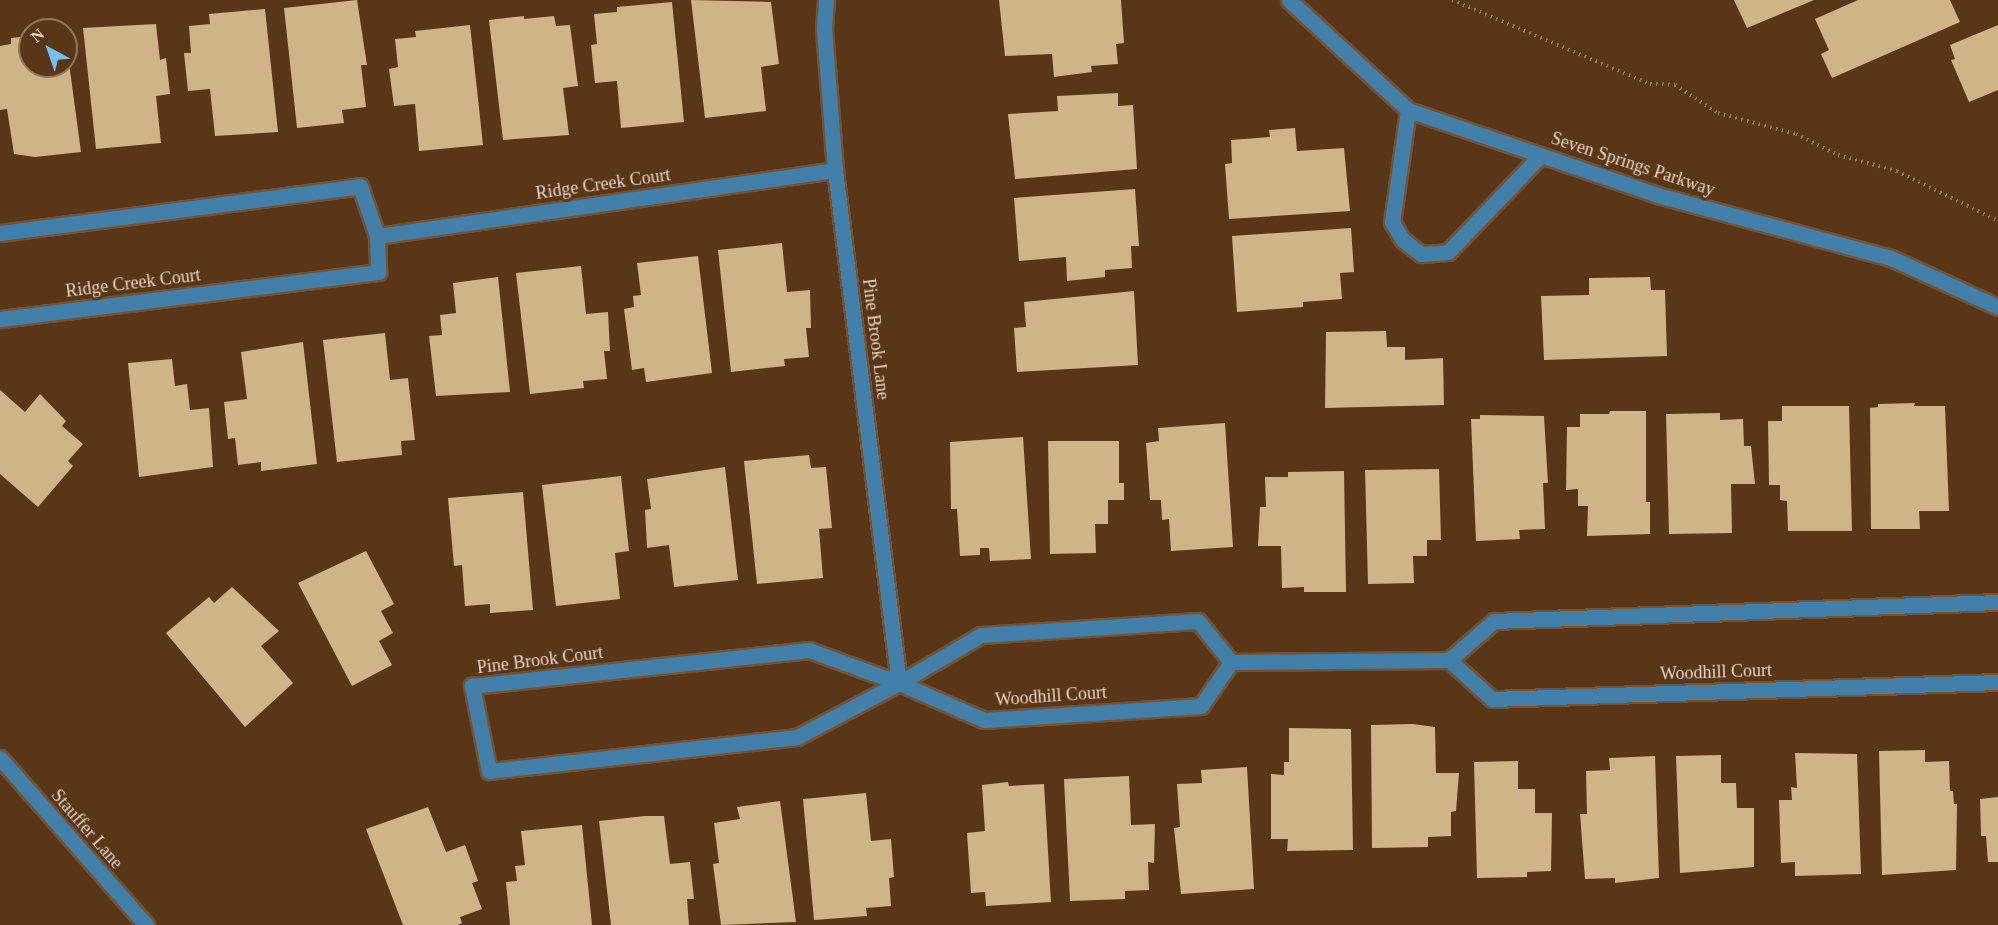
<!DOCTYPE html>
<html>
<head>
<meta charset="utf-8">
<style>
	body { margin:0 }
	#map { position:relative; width:1998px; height:925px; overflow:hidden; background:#593617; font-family:"Times New Roman",serif }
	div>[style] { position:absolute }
	.building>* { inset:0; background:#cfb487 }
	.path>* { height:4px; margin-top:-2px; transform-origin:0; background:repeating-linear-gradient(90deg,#95775e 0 1.5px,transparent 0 6px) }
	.roads { filter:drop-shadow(2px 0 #735236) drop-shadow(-2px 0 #735236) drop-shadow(0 2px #735236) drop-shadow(0 -2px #735236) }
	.minor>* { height:15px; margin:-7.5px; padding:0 7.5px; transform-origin:7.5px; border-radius:7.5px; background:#427fa9 }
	span { translate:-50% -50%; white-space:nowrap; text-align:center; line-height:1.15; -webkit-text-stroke:6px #593617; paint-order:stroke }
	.street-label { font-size:18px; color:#ead4c3 }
	.north { position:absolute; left:18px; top:18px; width:60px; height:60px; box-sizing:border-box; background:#593617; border:2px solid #93755c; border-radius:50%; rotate:320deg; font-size:16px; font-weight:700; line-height:24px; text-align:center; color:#ead4c3 }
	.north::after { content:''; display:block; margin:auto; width:21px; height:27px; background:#74c0f6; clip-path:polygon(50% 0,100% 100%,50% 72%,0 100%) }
</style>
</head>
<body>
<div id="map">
	<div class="building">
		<div style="clip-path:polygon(357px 0,367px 65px,361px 65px,366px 107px,342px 110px,344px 123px,297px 128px,284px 8px)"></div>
		<div style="clip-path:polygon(691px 0,771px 2px,779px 64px,761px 67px,766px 111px,705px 118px)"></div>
		<div style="clip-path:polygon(999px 0,1121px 0,1124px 43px,1116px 44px,1118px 64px,1091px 66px,1092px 72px,1054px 77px,1052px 54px,1005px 56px)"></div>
		<div style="clip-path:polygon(1734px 0,1814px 0,1747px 28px)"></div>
		<div style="clip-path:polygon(1858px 0,1950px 0,1960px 22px,1832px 78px,1821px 54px,1829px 50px,1815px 19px)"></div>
		<div style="clip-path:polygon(672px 2px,684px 122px,621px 128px,617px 81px,595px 83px,591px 45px,597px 44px,594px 14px,617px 12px,617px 7px)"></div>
		<div style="clip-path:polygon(265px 9px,278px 132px,215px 136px,210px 89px,188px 91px,184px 53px,191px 53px,189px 26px,210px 24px,209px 14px)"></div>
		<div style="clip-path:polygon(524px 16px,524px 19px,554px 16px,556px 26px,570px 25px,578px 86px,563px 88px,569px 135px,503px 140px,489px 20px)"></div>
		<div style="clip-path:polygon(156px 24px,160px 60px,166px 58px,170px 94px,156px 96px,161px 143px,96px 149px,83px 28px)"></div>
		<div style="clip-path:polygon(470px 25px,483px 145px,419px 151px,415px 104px,394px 106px,389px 69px,398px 67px,395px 39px,416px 37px,415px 31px)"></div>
		<div style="clip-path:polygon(1998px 25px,1998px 90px,1969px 102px,1951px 60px,1955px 59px,1950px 45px)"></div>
		<div style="clip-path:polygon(30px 36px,30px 66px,66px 66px,67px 48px,81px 152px,35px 157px,14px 154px,7px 109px,0 110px,0 46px,11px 44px,11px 38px)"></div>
		<div style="clip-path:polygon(1118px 93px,1118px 106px,1133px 105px,1137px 169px,1015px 179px,1008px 114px,1058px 111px,1057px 96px)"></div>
		<div style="clip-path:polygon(1295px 128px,1297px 151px,1344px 148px,1350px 211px,1229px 219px,1225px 164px,1232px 163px,1231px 140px,1270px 137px,1269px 130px)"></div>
		<div style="clip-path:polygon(1135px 189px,1139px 246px,1131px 246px,1132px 268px,1105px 270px,1105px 277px,1067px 281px,1066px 257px,1019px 261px,1014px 198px)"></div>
		<div style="clip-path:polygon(1351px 228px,1354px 272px,1340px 273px,1342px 299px,1303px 302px,1303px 307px,1237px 312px,1232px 236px)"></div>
		<div style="clip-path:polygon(782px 243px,787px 292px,810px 290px,811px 328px,806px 328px,809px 357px,784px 359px,785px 366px,731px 372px,718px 250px)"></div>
		<div style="clip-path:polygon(698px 256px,712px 373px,646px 382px,644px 368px,632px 370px,624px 309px,634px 307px,633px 296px,641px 295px,637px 263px)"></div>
		<div style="clip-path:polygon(581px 266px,586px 314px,608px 312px,610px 351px,604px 351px,607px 379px,583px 381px,584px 388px,530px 394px,516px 273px)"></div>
		<div style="clip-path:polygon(498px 277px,510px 392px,436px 396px,429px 336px,442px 335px,440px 315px,456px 313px,453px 283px)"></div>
		<div style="clip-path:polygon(1650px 277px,1651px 290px,1665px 290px,1667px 356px,1544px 360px,1541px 296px,1589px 295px,1589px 278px)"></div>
		<div style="clip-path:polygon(1134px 291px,1138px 365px,1017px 372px,1014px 328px,1026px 327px,1024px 302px)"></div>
		<div style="clip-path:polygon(1386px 331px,1387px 347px,1405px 347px,1405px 360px,1443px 358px,1444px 405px,1325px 408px,1326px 332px)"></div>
		<div style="clip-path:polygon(385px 333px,390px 380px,408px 378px,415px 440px,401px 441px,402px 455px,337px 462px,323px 340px)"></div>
		<div style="clip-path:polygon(303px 342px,317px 464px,261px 471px,261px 462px,238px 465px,235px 438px,228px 439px,224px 402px,247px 399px,241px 352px)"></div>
		<div style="clip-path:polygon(172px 359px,175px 386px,187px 384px,190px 410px,209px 408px,213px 467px,139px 477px,128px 363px)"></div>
		<div style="clip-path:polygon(0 390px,25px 412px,40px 394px,66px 421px,62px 426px,83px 444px,68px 461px,73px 466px,38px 507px,0 474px)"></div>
		<div style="clip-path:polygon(1915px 403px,1914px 406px,1945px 406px,1949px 511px,1919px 511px,1920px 529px,1871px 529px,1870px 408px,1878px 407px,1878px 404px)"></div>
		<div style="clip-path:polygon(1782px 406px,1849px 406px,1852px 531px,1788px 531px,1787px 501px,1780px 500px,1780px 485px,1769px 485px,1768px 421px,1782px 421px)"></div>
		<div style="clip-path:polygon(1610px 411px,1646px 411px,1646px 502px,1650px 502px,1650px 534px,1587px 536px,1588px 506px,1578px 506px,1578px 489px,1566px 490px,1567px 427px,1580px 427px,1580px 414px,1609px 414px)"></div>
		<div style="clip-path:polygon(1720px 413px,1720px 420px,1743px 419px,1744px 446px,1751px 446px,1755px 484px,1731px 484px,1732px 533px,1669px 534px,1666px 414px)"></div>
		<div style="clip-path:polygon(1480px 415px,1544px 416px,1548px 483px,1543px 483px,1545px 529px,1519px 530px,1520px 539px,1476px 541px,1471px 419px,1480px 419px)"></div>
		<div style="clip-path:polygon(1225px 423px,1233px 547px,1171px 551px,1169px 519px,1162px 520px,1161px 500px,1150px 500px,1146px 443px,1159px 441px,1158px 428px)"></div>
		<div style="clip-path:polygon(1023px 437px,1031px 559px,990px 561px,989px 548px,980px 548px,980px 555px,960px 556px,957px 509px,951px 509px,950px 442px)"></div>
		<div style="clip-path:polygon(1048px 441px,1119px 441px,1119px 483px,1124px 483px,1124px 500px,1108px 500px,1108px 524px,1095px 524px,1096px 553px,1050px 554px)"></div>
		<div style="clip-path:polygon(809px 455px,811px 468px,826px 467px,832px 528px,819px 529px,823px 578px,757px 584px,744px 461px)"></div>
		<div style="clip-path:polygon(725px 467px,738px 580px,674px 587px,669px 545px,647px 548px,645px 510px,651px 509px,647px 479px)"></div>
		<div style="clip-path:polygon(1439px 469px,1441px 540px,1427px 540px,1427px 556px,1413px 556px,1414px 583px,1368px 584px,1365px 470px)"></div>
		<div style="clip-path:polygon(1344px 471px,1346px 592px,1304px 592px,1304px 587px,1282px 588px,1281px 546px,1258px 546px,1260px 507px,1266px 507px,1265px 477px,1288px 477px,1288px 472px)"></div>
		<div style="clip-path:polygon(621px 476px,629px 551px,615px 553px,620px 599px,556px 606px,542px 485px)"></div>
		<div style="clip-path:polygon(523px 492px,533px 610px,490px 613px,490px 604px,465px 606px,462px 565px,454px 566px,448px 498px)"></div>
		<div style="clip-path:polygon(366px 551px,394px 604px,381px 611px,393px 633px,379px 641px,392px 665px,352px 686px,298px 583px)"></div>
		<div style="clip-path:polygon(232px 587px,279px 631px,261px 646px,293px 683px,245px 727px,166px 633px,209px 597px,214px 603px)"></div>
		<div style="clip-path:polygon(1413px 724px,1435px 727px,1436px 773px,1459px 773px,1456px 811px,1451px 812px,1451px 836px,1428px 837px,1428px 847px,1372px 848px,1371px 725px)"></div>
		<div style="clip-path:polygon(1289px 728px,1351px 729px,1353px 850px,1287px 851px,1288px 839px,1271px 839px,1271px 774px,1284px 775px,1284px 762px,1289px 762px)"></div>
		<div style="clip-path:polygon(1925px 750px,1925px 762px,1949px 761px,1950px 791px,1953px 791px,1954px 804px,1957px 804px,1956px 870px,1882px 875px,1879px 751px)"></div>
		<div style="clip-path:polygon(1795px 753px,1857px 754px,1861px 874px,1795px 876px,1795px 862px,1781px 863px,1779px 800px,1792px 800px,1791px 787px,1797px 788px)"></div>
		<div style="clip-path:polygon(1721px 755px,1721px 783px,1736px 783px,1737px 808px,1754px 808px,1754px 867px,1680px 873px,1676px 756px)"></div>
		<div style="clip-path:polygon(1655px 756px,1659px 878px,1615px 883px,1615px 878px,1585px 879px,1580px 814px,1587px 814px,1586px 771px,1610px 770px,1609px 758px)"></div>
		<div style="clip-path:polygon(1518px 761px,1518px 789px,1535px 789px,1535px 813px,1552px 813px,1551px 871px,1527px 872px,1527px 877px,1477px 878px,1474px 762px)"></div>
		<div style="clip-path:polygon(1247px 767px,1254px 889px,1181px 894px,1174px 828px,1180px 827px,1177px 784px,1202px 783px,1201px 770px)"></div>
		<div style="clip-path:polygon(1129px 776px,1131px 825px,1155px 824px,1154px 863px,1148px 862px,1149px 890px,1125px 891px,1125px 899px,1070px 901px,1064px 779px)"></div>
		<div style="clip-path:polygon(1008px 782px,1009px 786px,1044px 784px,1051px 902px,986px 906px,985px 892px,971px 893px,967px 833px,985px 831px,982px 785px)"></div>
		<div style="clip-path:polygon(866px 793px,871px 841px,891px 839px,894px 877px,889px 878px,891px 906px,866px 908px,867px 916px,814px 920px,803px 799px)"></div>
		<div style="clip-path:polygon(1998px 797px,1998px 862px,1988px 862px,1986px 836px,1981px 836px,1980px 799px)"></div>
		<div style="clip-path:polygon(780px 801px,796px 922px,721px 925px,713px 864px,719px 863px,714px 823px,740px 819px,737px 807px)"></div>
		<div style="clip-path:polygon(428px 807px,446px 852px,465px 845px,478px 881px,472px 883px,482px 909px,460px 917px,462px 923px,458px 925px,403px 925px,366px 829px)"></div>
		<div style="clip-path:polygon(645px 816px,664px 816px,670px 864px,690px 862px,694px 899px,687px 899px,689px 925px,611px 925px,599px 821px)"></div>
		<div style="clip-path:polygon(582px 825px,592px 925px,510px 925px,506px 882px,517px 881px,515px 866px,525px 865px,521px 831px)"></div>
	</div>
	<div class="path">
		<div style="left:1452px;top:0;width:215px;rotate:23deg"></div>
		<div style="left:1650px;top:84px;width:25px;rotate:2deg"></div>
		<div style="left:1675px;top:85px;width:51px;rotate:33.1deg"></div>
		<div style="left:1718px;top:113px;width:81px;rotate:15.1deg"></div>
		<div style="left:1796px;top:134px;width:47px;rotate:26.6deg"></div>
		<div style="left:1838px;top:155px;width:61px;rotate:15.2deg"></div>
		<div style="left:1897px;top:171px;width:113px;rotate:26.3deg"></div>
	</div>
	<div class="roads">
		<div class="minor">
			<div style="left:826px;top:0;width:30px;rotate:94deg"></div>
			<div style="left:824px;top:30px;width:140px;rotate:85.5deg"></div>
			<div style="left:835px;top:170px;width:517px;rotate:82.89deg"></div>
			<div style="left:1289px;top:0;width:162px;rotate:42.7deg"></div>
			<div style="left:1408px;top:110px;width:263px;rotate:18.8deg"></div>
			<div style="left:1657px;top:195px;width:242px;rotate:15.1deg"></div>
			<div style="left:1891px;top:258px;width:118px;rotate:24.6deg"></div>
			<div style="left:1408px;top:110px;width:113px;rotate:98.1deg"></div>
			<div style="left:1392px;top:222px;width:21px;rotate:59deg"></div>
			<div style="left:1403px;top:240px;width:23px;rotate:38deg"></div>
			<div style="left:1421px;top:254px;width:27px;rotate:-4deg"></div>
			<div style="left:1448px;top:252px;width:134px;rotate:-46.2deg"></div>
			<div style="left:0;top:233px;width:363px;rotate:-7.4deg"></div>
			<div style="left:360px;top:186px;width:53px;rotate:71.2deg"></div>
			<div style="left:377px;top:236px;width:36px;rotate:88deg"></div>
			<div style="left:378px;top:272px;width:381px;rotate:172.9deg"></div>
			<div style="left:377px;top:236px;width:463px;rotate:-8.2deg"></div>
			<div style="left:1198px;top:621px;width:53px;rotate:51.2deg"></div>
			<div style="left:1231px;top:662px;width:53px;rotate:124.3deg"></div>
			<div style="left:1201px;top:706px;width:217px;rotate:176.3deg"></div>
			<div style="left:984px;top:720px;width:93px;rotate:-156.5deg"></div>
			<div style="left:899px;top:683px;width:95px;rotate:-30.3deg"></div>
			<div style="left:981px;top:635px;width:217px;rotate:-3.7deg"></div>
			<div style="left:809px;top:650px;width:96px;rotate:20.1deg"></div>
			<div style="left:899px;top:683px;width:115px;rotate:152.1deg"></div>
			<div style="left:797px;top:737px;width:310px;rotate:173.7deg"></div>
			<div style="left:489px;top:771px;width:87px;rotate:-101.3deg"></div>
			<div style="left:472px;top:686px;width:339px;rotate:-6.1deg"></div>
			<div style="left:1449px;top:660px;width:58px;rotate:42.2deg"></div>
			<div style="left:1492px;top:699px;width:506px;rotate:-1.92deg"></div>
			<div style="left:1231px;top:662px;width:218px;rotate:-0.5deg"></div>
			<div style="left:1449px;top:660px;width:60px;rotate:-40.9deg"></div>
			<div style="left:1494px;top:621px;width:504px;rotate:-2.16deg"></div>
			<div style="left:0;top:758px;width:222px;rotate:48.8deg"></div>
		</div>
	</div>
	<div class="street-label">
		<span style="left:1633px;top:164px;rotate:18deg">Seven Springs Parkway</span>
		<span style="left:603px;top:184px;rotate:-8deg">Ridge Creek Court</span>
		<span style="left:133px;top:283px;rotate:-7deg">Ridge Creek Court</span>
		<span style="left:876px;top:339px;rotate:83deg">Pine Brook Lane</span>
		<span style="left:540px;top:660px;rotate:-7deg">Pine Brook Court</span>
		<span style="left:1716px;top:672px;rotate:-2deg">Woodhill Court</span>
		<span style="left:1051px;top:696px;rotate:-4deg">Woodhill Court</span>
		<span style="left:87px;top:829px;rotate:49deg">Stauffer Lane</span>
	</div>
	<div class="north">N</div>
</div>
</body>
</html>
